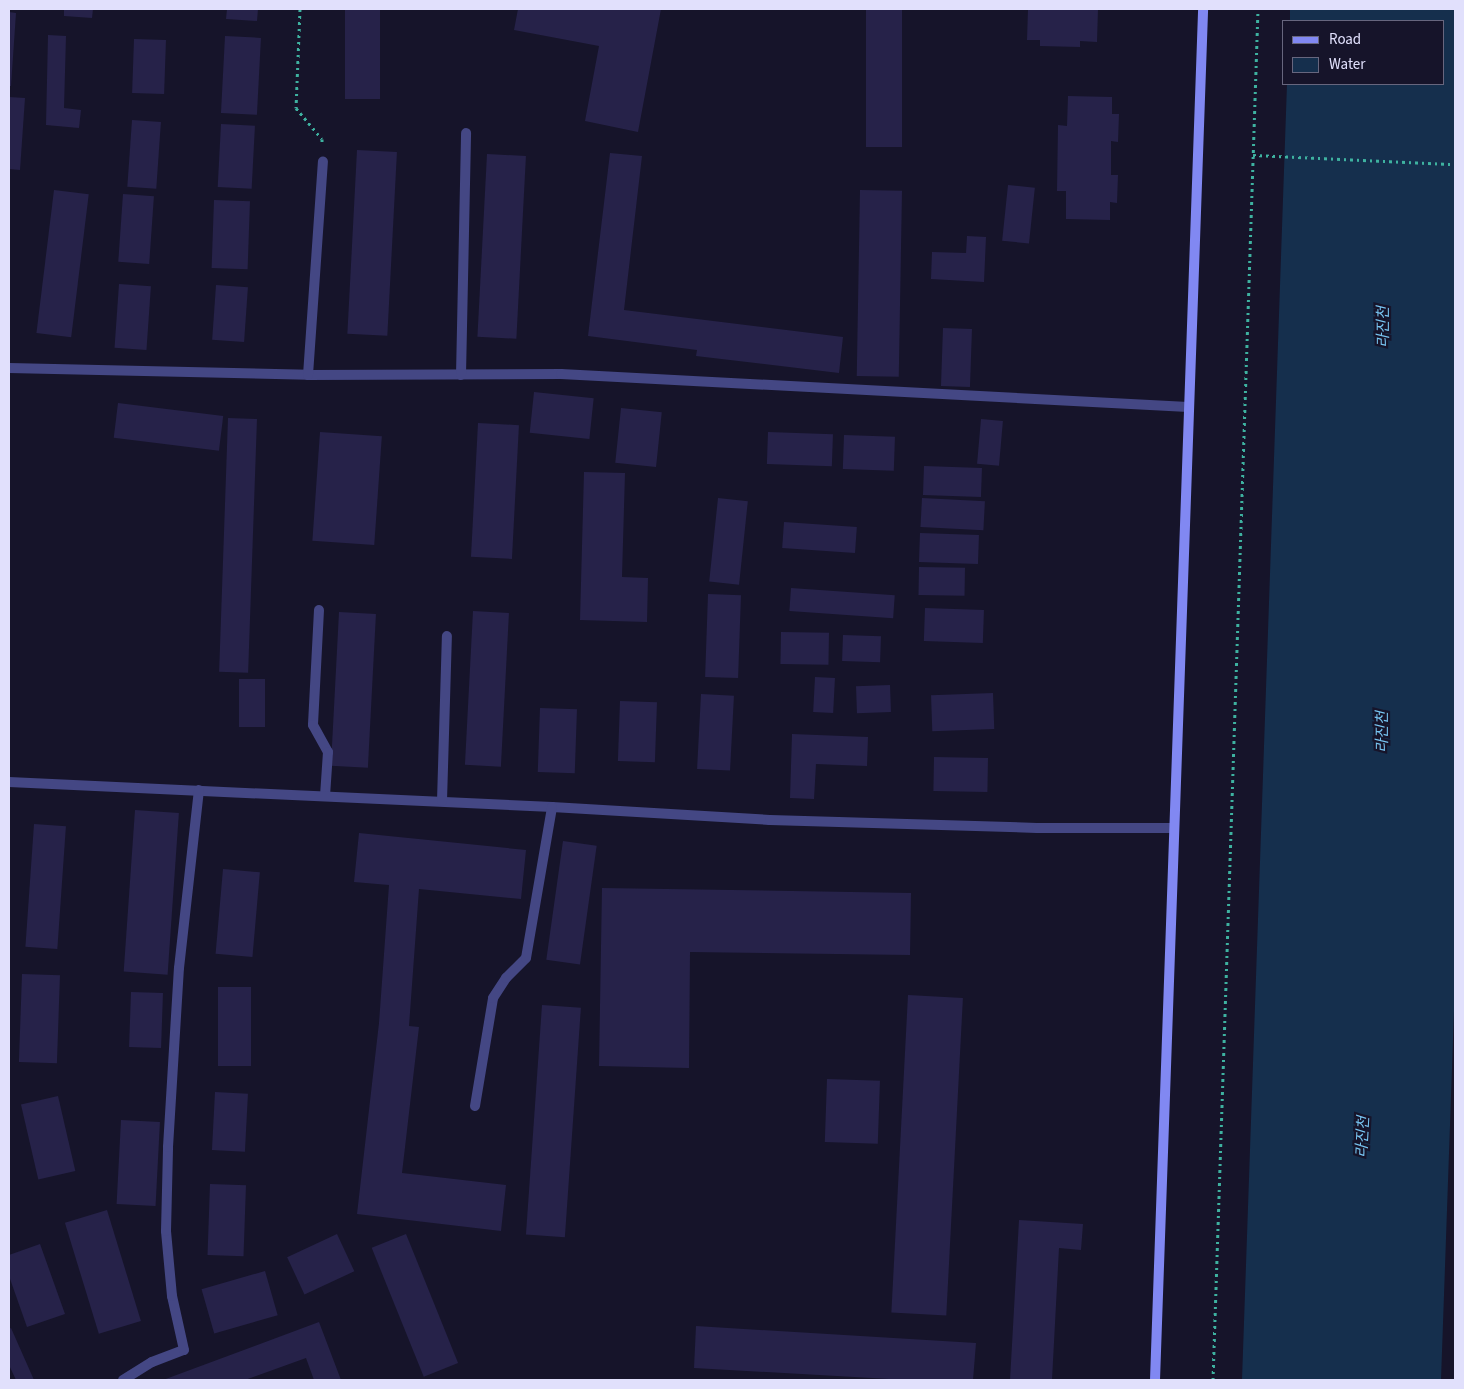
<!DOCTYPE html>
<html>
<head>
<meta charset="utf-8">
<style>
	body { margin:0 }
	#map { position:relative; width:1464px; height:1389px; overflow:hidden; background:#16142a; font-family:"Source Sans 3","Noto Sans KR",sans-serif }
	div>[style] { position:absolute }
	.water>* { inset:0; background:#152f4d }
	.building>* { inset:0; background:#262249; transform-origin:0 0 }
	.path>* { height:3px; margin-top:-1.5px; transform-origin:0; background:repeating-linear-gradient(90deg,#3eb2a0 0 2.5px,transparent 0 6.5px) }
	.street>* { height:10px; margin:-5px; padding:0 5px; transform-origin:5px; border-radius:5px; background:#444784 }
	.secondary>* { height:10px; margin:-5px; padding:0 5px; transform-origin:5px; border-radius:5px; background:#8188f2 }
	span { translate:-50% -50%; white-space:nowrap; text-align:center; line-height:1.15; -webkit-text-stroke:4.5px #16142a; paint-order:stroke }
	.water-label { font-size:15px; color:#78c5f2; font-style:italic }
	.frame { position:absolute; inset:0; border:10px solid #e1e0fc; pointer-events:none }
	.legend { position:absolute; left:1282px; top:20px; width:162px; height:65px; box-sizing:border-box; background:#16142a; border:1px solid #67667e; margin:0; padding:6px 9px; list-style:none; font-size:15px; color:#e1e0fc }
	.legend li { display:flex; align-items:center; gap:10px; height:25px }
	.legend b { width:25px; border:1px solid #67667e }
</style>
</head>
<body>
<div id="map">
	<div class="water">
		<div style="clip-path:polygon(1290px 9px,1455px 9px,1455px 983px,1441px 1380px,1242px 1380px,1287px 84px,1443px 84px,1443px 21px,1290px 21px)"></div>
	</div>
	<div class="building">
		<div style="clip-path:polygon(64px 9px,93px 9px,92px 18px,64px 16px)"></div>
		<div style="clip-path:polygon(227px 9px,258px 9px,257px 21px,226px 19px)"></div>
		<div style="left:345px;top:9px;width:35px;height:90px"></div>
		<div style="clip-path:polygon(518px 9px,661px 9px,638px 132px,585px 121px,599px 46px,514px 30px)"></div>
		<div style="left:866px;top:9px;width:36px;height:138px"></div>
		<div style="clip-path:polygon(1028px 9px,1098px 9px,1097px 42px,1080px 41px,1080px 47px,1040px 46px,1040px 40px,1027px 40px)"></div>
		<div style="clip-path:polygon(9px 12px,16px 13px,11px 86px,9px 86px)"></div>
		<div style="clip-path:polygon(48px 35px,66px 36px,64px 108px,81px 110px,79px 128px,46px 125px)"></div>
		<div style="left:225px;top:36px;width:36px;height:77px;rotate:3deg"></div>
		<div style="left:134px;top:39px;width:32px;height:54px;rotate:2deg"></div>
		<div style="clip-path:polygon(1068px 96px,1112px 97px,1112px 114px,1119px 114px,1118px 142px,1111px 141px,1111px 175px,1118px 175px,1117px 203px,1110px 202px,1110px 220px,1066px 219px,1066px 191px,1057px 191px,1058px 125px,1067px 126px)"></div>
		<div style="clip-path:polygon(9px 97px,25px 98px,20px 170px,9px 169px)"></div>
		<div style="left:132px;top:120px;width:29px;height:67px;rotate:4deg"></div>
		<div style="left:221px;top:124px;width:34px;height:63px;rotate:3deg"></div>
		<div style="left:357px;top:150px;width:40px;height:184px;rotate:3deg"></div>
		<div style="clip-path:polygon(610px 153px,642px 156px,624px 310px,843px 337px,839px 373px,696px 356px,697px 350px,588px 336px)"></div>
		<div style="left:487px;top:154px;width:39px;height:183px;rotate:3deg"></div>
		<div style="left:1008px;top:185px;width:27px;height:56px;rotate:6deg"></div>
		<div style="left:54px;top:190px;width:35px;height:144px;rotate:7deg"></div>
		<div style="left:860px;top:190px;width:42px;height:186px;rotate:1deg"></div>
		<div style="left:123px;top:194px;width:31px;height:68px;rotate:4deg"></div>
		<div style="left:214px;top:200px;width:36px;height:68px;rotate:2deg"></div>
		<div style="clip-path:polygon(967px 236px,986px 237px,984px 282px,931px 279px,932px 252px,966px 253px)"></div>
		<div style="left:119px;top:284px;width:32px;height:64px;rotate:4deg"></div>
		<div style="left:216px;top:285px;width:32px;height:55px;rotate:4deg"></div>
		<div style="left:943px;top:328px;width:29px;height:58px;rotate:2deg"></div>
		<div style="left:534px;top:392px;width:60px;height:41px;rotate:6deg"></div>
		<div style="left:118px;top:403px;width:106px;height:35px;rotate:7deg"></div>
		<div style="left:621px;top:408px;width:41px;height:55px;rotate:6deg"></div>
		<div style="left:228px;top:418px;width:29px;height:254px;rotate:2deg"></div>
		<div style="left:981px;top:419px;width:22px;height:45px;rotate:5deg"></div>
		<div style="left:478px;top:423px;width:41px;height:134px;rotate:3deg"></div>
		<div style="left:320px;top:432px;width:62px;height:109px;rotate:4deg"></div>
		<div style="left:768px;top:432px;width:65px;height:32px;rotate:2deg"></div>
		<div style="left:844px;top:435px;width:51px;height:34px;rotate:2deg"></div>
		<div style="left:924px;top:466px;width:58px;height:29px;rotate:2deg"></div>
		<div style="clip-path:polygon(584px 472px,625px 473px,622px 577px,648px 578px,647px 622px,580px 620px)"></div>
		<div style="left:718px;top:498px;width:30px;height:84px;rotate:6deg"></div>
		<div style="left:922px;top:498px;width:63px;height:29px;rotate:3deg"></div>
		<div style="left:784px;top:522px;width:73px;height:26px;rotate:4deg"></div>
		<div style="left:920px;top:533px;width:59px;height:29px;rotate:2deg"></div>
		<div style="left:919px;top:567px;width:46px;height:28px;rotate:1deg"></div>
		<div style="left:791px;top:588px;width:104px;height:23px;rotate:4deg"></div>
		<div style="left:708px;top:594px;width:33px;height:83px;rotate:2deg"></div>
		<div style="left:925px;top:608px;width:59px;height:33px;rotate:2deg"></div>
		<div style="left:473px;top:611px;width:36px;height:154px;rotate:3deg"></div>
		<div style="left:339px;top:612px;width:37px;height:154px;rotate:3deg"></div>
		<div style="left:781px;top:632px;width:48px;height:32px;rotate:1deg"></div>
		<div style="left:843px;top:635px;width:38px;height:26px;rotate:2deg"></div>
		<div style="left:815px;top:677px;width:20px;height:35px;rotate:3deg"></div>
		<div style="left:239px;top:679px;width:26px;height:48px"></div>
		<div style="left:890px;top:685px;width:27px;height:34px;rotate:88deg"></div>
		<div style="left:993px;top:693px;width:36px;height:62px;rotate:88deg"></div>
		<div style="left:701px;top:694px;width:33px;height:75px;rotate:3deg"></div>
		<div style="left:620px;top:701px;width:37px;height:60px;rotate:2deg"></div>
		<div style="left:540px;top:708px;width:37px;height:64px;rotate:2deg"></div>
		<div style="clip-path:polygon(792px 734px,868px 737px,867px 766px,816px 764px,814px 799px,790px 798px)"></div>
		<div style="left:934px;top:757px;width:54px;height:34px;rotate:1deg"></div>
		<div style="left:135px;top:810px;width:44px;height:162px;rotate:4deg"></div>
		<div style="left:34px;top:824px;width:32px;height:123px;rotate:4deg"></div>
		<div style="clip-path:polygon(359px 833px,526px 850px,521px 899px,419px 889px,409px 1026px,419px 1027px,402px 1173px,506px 1185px,501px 1231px,357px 1214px,379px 1023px,389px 885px,354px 882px)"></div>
		<div style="left:563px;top:841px;width:34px;height:120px;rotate:8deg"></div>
		<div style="left:223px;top:869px;width:37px;height:85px;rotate:5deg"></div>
		<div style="clip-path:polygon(602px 888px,911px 893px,910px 955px,690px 952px,689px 1068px,599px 1066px)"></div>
		<div style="left:22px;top:974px;width:38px;height:88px;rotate:2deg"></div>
		<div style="left:218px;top:987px;width:33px;height:79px"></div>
		<div style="left:131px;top:992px;width:32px;height:55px;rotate:2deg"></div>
		<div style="left:908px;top:995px;width:55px;height:318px;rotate:3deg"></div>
		<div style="left:542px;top:1005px;width:39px;height:230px;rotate:4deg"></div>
		<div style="left:827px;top:1079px;width:53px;height:63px;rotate:2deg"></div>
		<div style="left:215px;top:1092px;width:33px;height:58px;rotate:3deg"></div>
		<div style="left:58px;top:1096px;width:77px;height:38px;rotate:77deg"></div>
		<div style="left:121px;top:1120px;width:39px;height:84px;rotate:3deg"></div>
		<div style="left:210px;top:1184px;width:36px;height:71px;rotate:2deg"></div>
		<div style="left:107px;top:1210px;width:116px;height:44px;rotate:73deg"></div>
		<div style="clip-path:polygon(1019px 1220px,1083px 1224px,1081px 1250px,1059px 1248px,1052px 1380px,1010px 1380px)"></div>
		<div style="left:337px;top:1234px;width:41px;height:55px;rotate:65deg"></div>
		<div style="left:406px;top:1234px;width:139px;height:37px;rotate:68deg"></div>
		<div style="clip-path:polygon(40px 1244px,65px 1314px,27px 1327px,9px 1276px,9px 1255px)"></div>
		<div style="left:265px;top:1271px;width:46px;height:66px;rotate:74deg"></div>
		<div style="clip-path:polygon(319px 1322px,341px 1380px,314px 1380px,306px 1358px,245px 1380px,163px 1380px)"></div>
		<div style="clip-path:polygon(696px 1326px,976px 1343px,973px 1380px,907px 1380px,694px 1368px)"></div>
		<div style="clip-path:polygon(11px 1328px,34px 1380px,16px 1380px,9px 1365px,9px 1329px)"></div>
	</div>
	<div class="path">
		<div style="left:300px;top:9px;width:99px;rotate:92.3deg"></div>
		<div style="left:296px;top:108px;width:40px;rotate:50deg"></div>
		<div style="left:322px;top:139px;width:4px;rotate:90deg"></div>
		<div style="left:1253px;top:155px;width:202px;rotate:2.6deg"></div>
		<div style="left:1213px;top:1380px;width:1372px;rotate:-88.12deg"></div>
	</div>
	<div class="street">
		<div style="left:9px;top:368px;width:299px;rotate:1.3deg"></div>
		<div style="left:308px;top:375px;width:253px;rotate:-0.2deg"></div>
		<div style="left:561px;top:374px;width:628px;rotate:3.01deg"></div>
		<div style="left:308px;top:375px;width:214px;rotate:-86deg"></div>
		<div style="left:461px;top:375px;width:242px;rotate:-88.8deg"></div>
		<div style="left:319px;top:610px;width:115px;rotate:93deg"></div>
		<div style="left:313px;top:725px;width:31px;rotate:61deg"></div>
		<div style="left:328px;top:752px;width:44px;rotate:93.9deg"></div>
		<div style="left:9px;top:782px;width:544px;rotate:2.64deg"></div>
		<div style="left:552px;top:807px;width:218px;rotate:3.4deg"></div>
		<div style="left:770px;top:820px;width:267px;rotate:1.7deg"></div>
		<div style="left:1037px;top:828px;width:137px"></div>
		<div style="left:442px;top:801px;width:165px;rotate:-88.3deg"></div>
		<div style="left:475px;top:1106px;width:109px;rotate:-80.5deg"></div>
		<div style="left:493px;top:998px;width:24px;rotate:-57deg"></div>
		<div style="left:506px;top:978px;width:28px;rotate:-45deg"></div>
		<div style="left:526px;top:958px;width:153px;rotate:-80.2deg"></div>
		<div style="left:123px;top:1380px;width:34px;rotate:-32deg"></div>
		<div style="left:152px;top:1362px;width:34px;rotate:-21deg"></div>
		<div style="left:184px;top:1350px;width:55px;rotate:-102.5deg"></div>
		<div style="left:172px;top:1296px;width:65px;rotate:-95.3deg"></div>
		<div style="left:166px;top:1231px;width:84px;rotate:-88.6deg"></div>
		<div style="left:168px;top:1147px;width:179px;rotate:-86.5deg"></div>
		<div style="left:179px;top:968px;width:179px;rotate:-83.6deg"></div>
	</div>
	<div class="secondary">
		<div style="left:1155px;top:1380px;width:1372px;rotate:-87.99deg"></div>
	</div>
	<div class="water-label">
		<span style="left:1384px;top:327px;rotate:-90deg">라진천</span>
		<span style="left:1383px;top:732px;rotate:-90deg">라진천</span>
		<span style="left:1363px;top:1137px;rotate:-87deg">라진천</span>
	</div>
	<div class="frame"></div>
	<ul class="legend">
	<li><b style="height:6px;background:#8188f2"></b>Road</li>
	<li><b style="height:14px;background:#152f4d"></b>Water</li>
	</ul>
</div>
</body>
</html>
